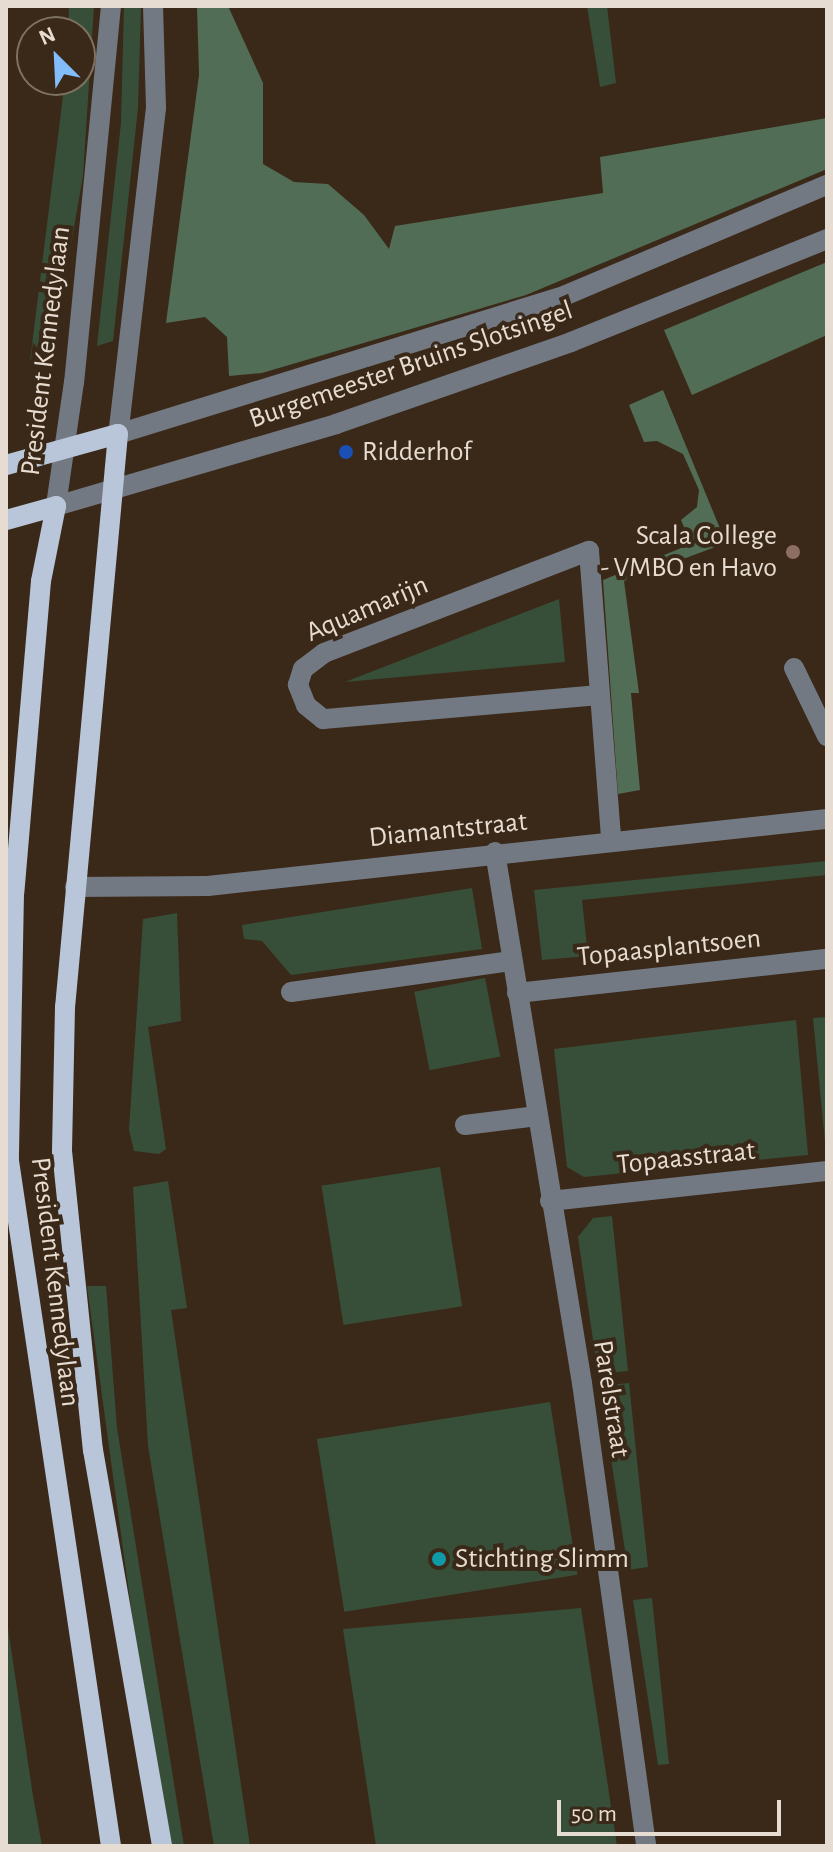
<!DOCTYPE html>
<html>
<head>
<meta charset="utf-8">
<style>
	body { margin:0 }
	#map { position:relative; width:833px; height:1852px; overflow:hidden; background:#3a2918; font-family:"Alegreya Sans",sans-serif }
	div>[style] { position:absolute }
	.green>* { inset:0; background:#374f39; transform-origin:0 0 }
	.forest>* { inset:0; background:#526d55 }
	.minor>* { height:20px; margin:-10px; padding:0 10px; transform-origin:10px; border-radius:10px; background:#737983 }
	.major>* { height:20px; margin:-10px; padding:0 10px; transform-origin:10px; border-radius:10px; background:#b9c6da }
	.dots>* { width:22px; height:22px; translate:-50% -50%; box-sizing:border-box; border:4px solid #3a2918; border-radius:50% }
	span { translate:-50% -50%; white-space:nowrap; text-align:center; line-height:1.15; -webkit-text-stroke:8px #3a2918; paint-order:stroke }
	.street-label { font-size:28px; color:#e7dcd1 }
	.poi-label { font-size:28px; color:#e7dcd1 }
	.left { translate:0 -50%; text-align:left }
	.right { translate:-100% -50%; text-align:right }
	.frame { position:absolute; inset:0; border:8px solid #e7dcd1; pointer-events:none }
	.north { position:absolute; left:16px; top:16px; width:80px; height:80px; box-sizing:border-box; background:#3a2918; border:2px solid #7f7162; border-radius:50%; rotate:336deg; font-size:22px; font-weight:700; line-height:32px; text-align:center; color:#e7dcd1 }
	.north::after { content:''; display:block; margin:auto; width:28px; height:36px; background:#82bcfa; clip-path:polygon(50% 0,100% 100%,50% 72%,0 100%) }
	.scale { position:absolute; left:557px; top:1800px; width:224px; height:36px; box-sizing:border-box; border:4px solid #e7dcd1; border-top:0; padding-left:10px; font-size:24px; line-height:28px; white-space:nowrap; color:#e7dcd1; -webkit-text-stroke:6px #3a2918; paint-order:stroke }
</style>
</head>
<body>
<div id="map">
	<div class="green">
		<div style="clip-path:polygon(69px 6px,94px 6px,83px 176px,52px 354px,30px 361px,65px 80px,80px 80px,80px 32px,68px 32px)"></div>
		<div style="clip-path:polygon(124px 6px,141px 6px,138px 108px,113px 341px,97px 346px,121px 123px)"></div>
		<div style="clip-path:polygon(587px 6px,607px 6px,616px 83px,600px 87px)"></div>
		<div style="clip-path:polygon(559px 599px,565px 662px,345px 682px)"></div>
		<div style="clip-path:polygon(827px 861px,827px 875px,582px 900px,588px 956px,542px 960px,534px 890px)"></div>
		<div style="clip-path:polygon(472px 888px,482px 949px,291px 975px,262px 941px,244px 939px,242px 925px)"></div>
		<div style="clip-path:polygon(177px 913px,181px 1021px,148px 1027px,166px 1149px,159px 1154px,134px 1151px,129px 1130px,143px 919px)"></div>
		<div style="left:485px;top:978px;width:80px;height:72px;rotate:79deg"></div>
		<div style="clip-path:polygon(827px 1017px,827px 1152px,826px 1152px,813px 1018px)"></div>
		<div style="clip-path:polygon(796px 1020px,808px 1155px,584px 1177px,567px 1167px,554px 1049px)"></div>
		<div style="left:440px;top:1167px;width:141px;height:120px;rotate:81deg"></div>
		<div style="clip-path:polygon(168px 1181px,187px 1308px,171px 1310px,250px 1846px,214px 1846px,148px 1446px,133px 1187px)"></div>
		<div style="clip-path:polygon(612px 1216px,628px 1371px,598px 1374px,578px 1237px,593px 1218px)"></div>
		<div style="clip-path:polygon(87px 1286px,106px 1286px,117px 1428px,184px 1846px,172px 1846px,134px 1629px)"></div>
		<div style="clip-path:polygon(629px 1383px,648px 1567px,628px 1570px,600px 1386px)"></div>
		<div style="left:550px;top:1402px;width:175px;height:236px;rotate:81deg"></div>
		<div style="clip-path:polygon(652px 1598px,669px 1764px,658px 1765px,633px 1600px)"></div>
		<div style="clip-path:polygon(581px 1608px,617px 1846px,376px 1846px,343px 1629px)"></div>
		<div style="clip-path:polygon(6px 1615px,33px 1796px,42px 1846px,6px 1846px)"></div>
	</div>
	<div class="forest">
		<div style="clip-path:polygon(197px 6px,228px 6px,263px 83px,263px 164px,294px 182px,328px 184px,364px 215px,389px 249px,395px 226px,603px 193px,600px 157px,827px 118px,827px 169px,526px 295px,262px 373px,229px 376px,227px 337px,205px 317px,166px 323px,199px 75px)"></div>
		<div style="clip-path:polygon(827px 262px,827px 335px,692px 395px,664px 330px)"></div>
		<div style="clip-path:polygon(663px 390px,726px 543px,624px 581px,639px 693px,631px 693px,640px 790px,618px 794px,603px 580px,691px 544px,681px 520px,697px 507px,699px 490px,683px 454px,657px 441px,644px 442px,629px 405px)"></div>
	</div>
	<div class="minor">
		<div style="left:111px;top:6px;width:378px;rotate:95.6deg"></div>
		<div style="left:74px;top:382px;width:125px;rotate:98.3deg"></div>
		<div style="left:56px;top:506px;width:292px;rotate:-16.3deg"></div>
		<div style="left:336px;top:424px;width:249px;rotate:-19.2deg"></div>
		<div style="left:571px;top:342px;width:276px;rotate:-21.9deg"></div>
		<div style="left:153px;top:6px;width:102px;rotate:88.3deg"></div>
		<div style="left:156px;top:108px;width:328px;rotate:96.6deg"></div>
		<div style="left:118px;top:434px;width:469px;rotate:-17.2deg"></div>
		<div style="left:566px;top:295px;width:283px;rotate:-22.9deg"></div>
		<div style="left:794px;top:668px;width:76px;rotate:64.1deg"></div>
		<div style="left:599px;top:695px;width:277px;rotate:175deg"></div>
		<div style="left:323px;top:719px;width:22px;rotate:-141deg"></div>
		<div style="left:306px;top:705px;width:22px;rotate:-112deg"></div>
		<div style="left:298px;top:685px;width:17px;rotate:-73deg"></div>
		<div style="left:303px;top:669px;width:26px;rotate:-37deg"></div>
		<div style="left:324px;top:653px;width:284px;rotate:-21.1deg"></div>
		<div style="left:589px;top:551px;width:290px;rotate:85.6deg"></div>
		<div style="left:495px;top:852px;width:538px;rotate:80.7deg"></div>
		<div style="left:582px;top:1383px;width:467px;rotate:82.1deg"></div>
		<div style="left:75px;top:887px;width:133px;rotate:-0.4deg"></div>
		<div style="left:208px;top:886px;width:623px;rotate:-6.18deg"></div>
		<div style="left:291px;top:992px;width:223px;rotate:-8deg"></div>
		<div style="left:517px;top:993px;width:312px;rotate:-6.3deg"></div>
		<div style="left:465px;top:1125px;width:73px;rotate:-7.1deg"></div>
		<div style="left:550px;top:1201px;width:279px;rotate:-6.2deg"></div>
	</div>
	<div class="major">
		<div style="left:6px;top:465px;width:116px;rotate:-15.5deg"></div>
		<div style="left:118px;top:434px;width:575px;rotate:95.28deg"></div>
		<div style="left:65px;top:1007px;width:144px;rotate:91.2deg"></div>
		<div style="left:62px;top:1151px;width:301px;rotate:84.1deg"></div>
		<div style="left:93px;top:1450px;width:402px;rotate:80.1deg"></div>
		<div style="left:6px;top:520px;width:52px;rotate:-15.6deg"></div>
		<div style="left:56px;top:506px;width:76px;rotate:101.3deg"></div>
		<div style="left:41px;top:581px;width:313px;rotate:94.9deg"></div>
		<div style="left:14px;top:893px;width:268px;rotate:91.1deg"></div>
		<div style="left:9px;top:1161px;width:693px;rotate:81.53deg"></div>
	</div>
	<div class="dots">
		<div style="left:346px;top:452px;background:#1a4fb4"></div>
		<div style="left:793px;top:552px;background:#8d6e63"></div>
		<div style="left:439px;top:1559px;background:#0f9aa8"></div>
	</div>
	<div class="street-label">
		<span style="left:46px;top:351px;rotate:-83deg">President Kennedylaan</span>
		<span style="left:411px;top:365px;rotate:-19deg">Burgemeester Bruins Slotsingel</span>
		<span style="left:367px;top:609px;rotate:-23deg">Aquamarijn</span>
		<span style="left:448px;top:830px;rotate:-6deg">Diamantstraat</span>
		<span style="left:669px;top:948px;rotate:-6deg">Topaasplantsoen</span>
		<span style="left:686px;top:1158px;rotate:-6deg">Topaasstraat</span>
		<span style="left:55px;top:1282px;rotate:83deg">President Kennedylaan</span>
		<span style="left:611px;top:1399px;rotate:81deg">Parelstraat</span>
	</div>
	<div class="poi-label">
		<span class="left" style="left:362px;top:452px">Ridderhof</span>
		<span class="right" style="left:777px;top:552px">Scala College<br>- VMBO en Havo</span>
		<span class="left" style="left:455px;top:1559px">Stichting Slimm</span>
	</div>
	<div class="frame"></div>
	<div class="north">N</div>
	<div class="scale">50 m</div>
</div>
</body>
</html>
